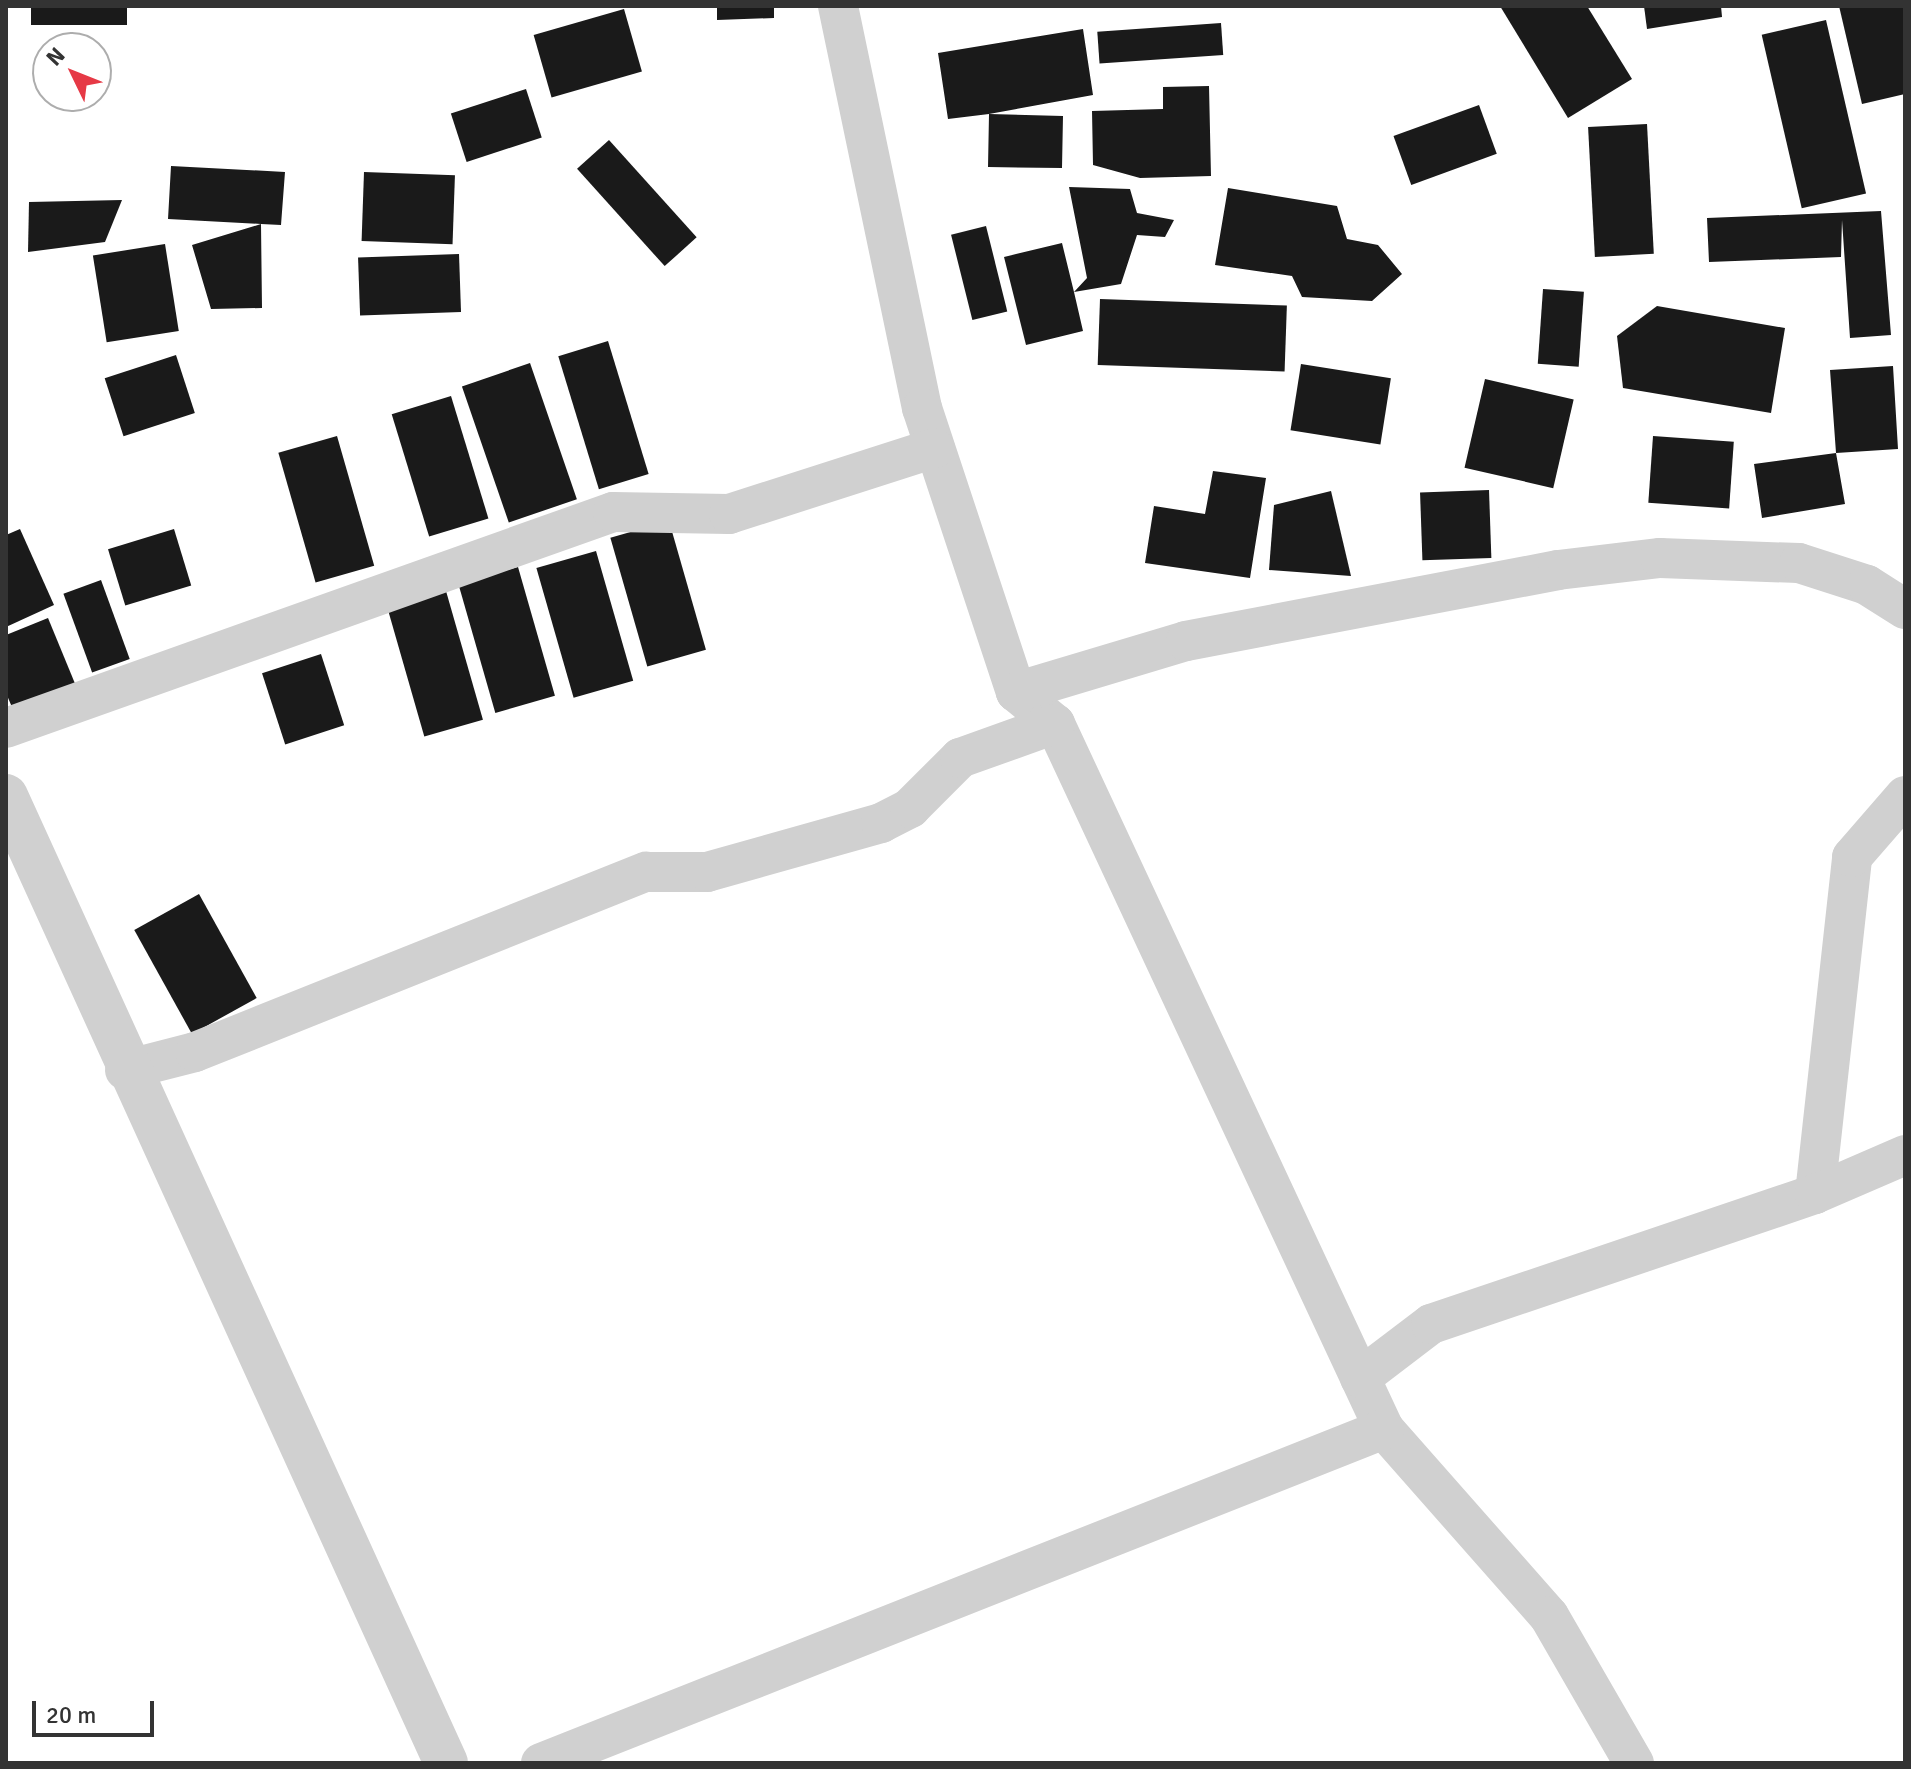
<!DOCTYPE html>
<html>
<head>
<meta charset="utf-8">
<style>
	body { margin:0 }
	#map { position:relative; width:1911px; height:1769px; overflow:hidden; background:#fff; font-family:Signika,sans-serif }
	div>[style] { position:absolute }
	.building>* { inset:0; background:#1a1a1a; transform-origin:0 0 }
	.minor>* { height:40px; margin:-20px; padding:0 20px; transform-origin:20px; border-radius:20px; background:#d0d0d0 }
	.tertiary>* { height:44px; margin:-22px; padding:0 22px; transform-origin:22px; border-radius:22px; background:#d0d0d0 }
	span { translate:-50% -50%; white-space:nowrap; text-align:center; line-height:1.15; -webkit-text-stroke:8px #fff; paint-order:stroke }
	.frame { position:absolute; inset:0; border:8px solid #333; pointer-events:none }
	.north { position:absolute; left:32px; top:32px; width:80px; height:80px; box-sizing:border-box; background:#fff; border:2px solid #adadad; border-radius:50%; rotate:313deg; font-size:22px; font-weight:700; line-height:32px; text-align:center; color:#333 }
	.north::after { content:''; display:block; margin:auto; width:28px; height:36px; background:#e63946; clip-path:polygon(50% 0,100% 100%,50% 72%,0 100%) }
	.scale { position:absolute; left:32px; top:1701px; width:122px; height:36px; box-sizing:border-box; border:4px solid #333; border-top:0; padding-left:10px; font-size:24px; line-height:28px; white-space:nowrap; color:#333; -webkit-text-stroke:6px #fff; paint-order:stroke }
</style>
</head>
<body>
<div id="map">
	<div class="building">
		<div style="left:31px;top:6px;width:96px;height:19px"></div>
		<div style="clip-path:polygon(717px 6px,774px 6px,774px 18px,717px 20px)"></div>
		<div style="clip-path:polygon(1500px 6px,1587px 6px,1632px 79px,1568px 118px)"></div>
		<div style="clip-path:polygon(1644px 6px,1721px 6px,1722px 17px,1647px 29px)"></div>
		<div style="clip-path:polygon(1839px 6px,1905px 6px,1905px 94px,1862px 104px)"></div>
		<div style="left:624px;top:9px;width:65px;height:94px;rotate:74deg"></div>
		<div style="left:1826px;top:20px;width:178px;height:66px;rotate:77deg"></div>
		<div style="left:1221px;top:23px;width:32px;height:124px;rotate:86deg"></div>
		<div style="clip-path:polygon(1083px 29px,1093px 95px,989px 114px,1063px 116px,1062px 168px,988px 167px,989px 114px,948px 119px,938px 53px)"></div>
		<div style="clip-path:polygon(1209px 86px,1211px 176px,1140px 178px,1093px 165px,1092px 111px,1163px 109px,1163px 87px)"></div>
		<div style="left:526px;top:89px;width:51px;height:79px;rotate:72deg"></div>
		<div style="left:1479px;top:105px;width:52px;height:91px;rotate:70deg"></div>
		<div style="left:1647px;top:124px;width:130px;height:59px;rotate:87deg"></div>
		<div style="left:609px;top:140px;width:131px;height:43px;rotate:48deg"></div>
		<div style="clip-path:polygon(171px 166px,285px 172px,281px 225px,261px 224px,262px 308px,211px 309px,192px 245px,261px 224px,168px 219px)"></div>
		<div style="left:364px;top:172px;width:91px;height:69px;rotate:2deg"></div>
		<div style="clip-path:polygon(1069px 187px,1130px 189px,1137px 213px,1174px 220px,1165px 237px,1137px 235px,1121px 284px,1074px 292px,1083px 331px,1026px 345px,1004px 257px,1062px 243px,1074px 292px,1087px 278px)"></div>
		<div style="clip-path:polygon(1228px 188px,1337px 206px,1347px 239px,1378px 245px,1402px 274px,1372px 301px,1302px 297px,1292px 276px,1215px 265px)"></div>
		<div style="clip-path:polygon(122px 200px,105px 242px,28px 252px,29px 202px)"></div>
		<div style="clip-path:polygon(1881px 211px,1891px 335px,1850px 338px,1842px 220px,1841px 257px,1709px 262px,1707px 218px)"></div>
		<div style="left:986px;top:226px;width:88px;height:36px;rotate:76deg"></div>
		<div style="left:165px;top:244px;width:88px;height:73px;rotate:81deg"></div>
		<div style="left:459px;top:254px;width:58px;height:101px;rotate:88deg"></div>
		<div style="left:1543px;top:289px;width:41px;height:75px;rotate:4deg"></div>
		<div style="left:1100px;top:299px;width:187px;height:66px;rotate:2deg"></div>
		<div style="clip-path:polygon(1657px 306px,1785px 328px,1771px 413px,1623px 388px,1617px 336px)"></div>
		<div style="left:608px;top:341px;width:139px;height:52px;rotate:73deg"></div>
		<div style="left:176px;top:355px;width:61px;height:75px;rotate:72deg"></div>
		<div style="left:530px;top:363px;width:144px;height:72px;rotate:71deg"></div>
		<div style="left:1301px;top:364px;width:91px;height:67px;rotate:9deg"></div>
		<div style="clip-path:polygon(1893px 366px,1898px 449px,1836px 453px,1845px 504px,1762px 518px,1754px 464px,1836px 453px,1830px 370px)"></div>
		<div style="left:1485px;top:379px;width:91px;height:91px;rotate:13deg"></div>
		<div style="left:451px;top:396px;width:128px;height:62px;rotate:73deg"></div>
		<div style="left:337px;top:436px;width:135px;height:61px;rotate:74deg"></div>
		<div style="left:1653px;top:436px;width:81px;height:67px;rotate:4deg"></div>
		<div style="clip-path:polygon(1213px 471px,1266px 478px,1250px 578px,1145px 563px,1154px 506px,1205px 514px)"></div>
		<div style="left:1489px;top:490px;width:68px;height:69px;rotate:88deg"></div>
		<div style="clip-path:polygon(1331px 491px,1351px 576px,1269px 570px,1274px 505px)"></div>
		<div style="left:669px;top:521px;width:134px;height:61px;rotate:74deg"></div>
		<div style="clip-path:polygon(20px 529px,54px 605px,6px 627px,6px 535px)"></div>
		<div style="left:174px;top:529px;width:59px;height:69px;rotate:73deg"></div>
		<div style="left:596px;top:551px;width:135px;height:62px;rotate:74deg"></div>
		<div style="left:518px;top:567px;width:134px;height:62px;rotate:74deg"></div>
		<div style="left:101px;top:580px;width:84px;height:40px;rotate:70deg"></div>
		<div style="left:446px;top:591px;width:134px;height:61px;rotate:74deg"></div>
		<div style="clip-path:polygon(48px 618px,76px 686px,14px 712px,6px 693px,6px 635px)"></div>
		<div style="left:321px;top:654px;width:75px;height:62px;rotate:72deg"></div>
		<div style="left:199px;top:894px;width:119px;height:74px;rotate:61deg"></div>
	</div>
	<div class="minor">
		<div style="left:838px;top:6px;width:411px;rotate:78.2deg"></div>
		<div style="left:922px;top:408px;width:299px;rotate:71.7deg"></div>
		<div style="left:1016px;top:692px;width:50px;rotate:39.4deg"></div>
		<div style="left:1055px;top:724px;width:778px;rotate:64.98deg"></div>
		<div style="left:1384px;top:1429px;width:249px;rotate:48.6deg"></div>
		<div style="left:1549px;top:1616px;width:170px;rotate:60deg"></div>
		<div style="left:1016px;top:692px;width:177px;rotate:-16.7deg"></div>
		<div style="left:1186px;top:641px;width:379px;rotate:-10.8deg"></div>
		<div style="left:1558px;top:570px;width:103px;rotate:-6.7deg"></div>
		<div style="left:1660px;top:558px;width:139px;rotate:2.1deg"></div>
		<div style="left:1799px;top:563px;width:71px;rotate:17.9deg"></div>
		<div style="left:1867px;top:585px;width:45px;rotate:32.3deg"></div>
		<div style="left:6px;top:728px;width:644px;rotate:-19.59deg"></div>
		<div style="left:613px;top:512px;width:116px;rotate:1deg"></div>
		<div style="left:729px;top:514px;width:216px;rotate:-17.8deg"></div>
		<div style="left:125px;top:1070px;width:72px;rotate:-14.4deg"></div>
		<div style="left:195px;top:1052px;width:486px;rotate:-21.8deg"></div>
		<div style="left:646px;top:872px;width:61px"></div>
		<div style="left:707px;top:872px;width:181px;rotate:-15.7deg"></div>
		<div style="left:881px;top:823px;width:33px;rotate:-27deg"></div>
		<div style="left:910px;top:808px;width:71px;rotate:-45deg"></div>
		<div style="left:960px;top:758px;width:101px;rotate:-19.7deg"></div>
		<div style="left:1815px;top:1194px;width:339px;rotate:-83.7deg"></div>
		<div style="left:1852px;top:857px;width:81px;rotate:-49deg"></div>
		<div style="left:1360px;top:1378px;width:89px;rotate:-37.3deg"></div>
		<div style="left:1431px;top:1324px;width:405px;rotate:-18.7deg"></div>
		<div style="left:1815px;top:1194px;width:98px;rotate:-23.4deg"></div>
		<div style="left:541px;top:1763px;width:907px;rotate:-21.61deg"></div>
	</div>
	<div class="tertiary">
		<div style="left:6px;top:796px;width:1062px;rotate:65.53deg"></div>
	</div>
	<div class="frame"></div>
	<div class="north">N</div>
	<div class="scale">20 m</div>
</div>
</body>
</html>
